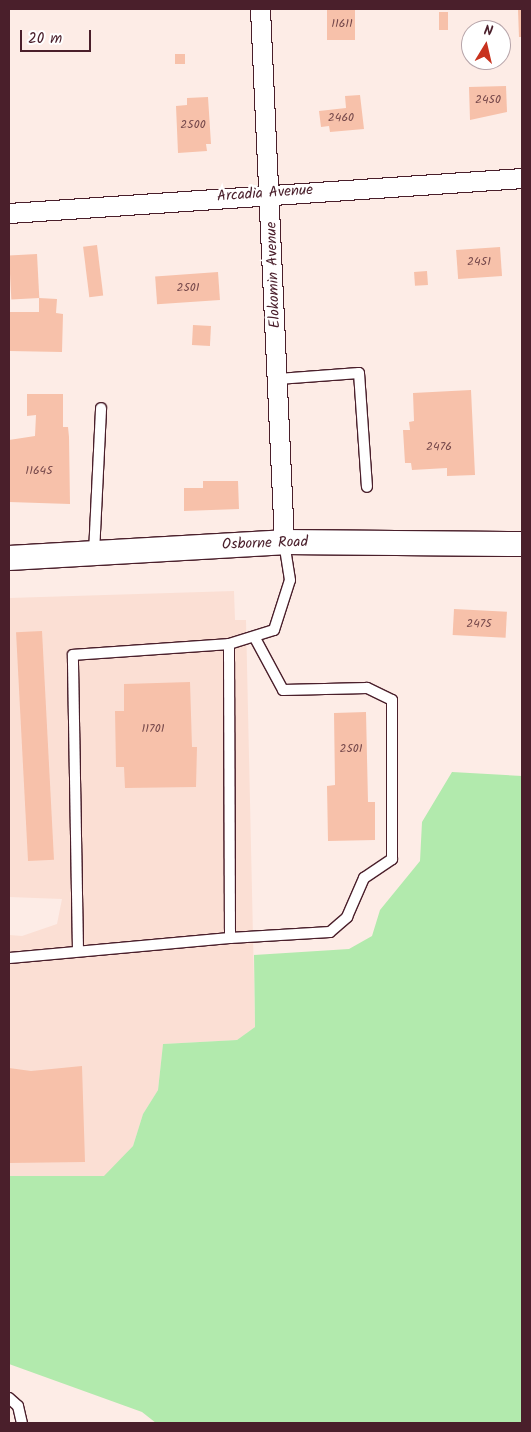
<!DOCTYPE html>
<html>
<head>
<meta charset="utf-8">
<style>
	body { margin:0 }
	#map { position:relative; width:531px; height:1432px; overflow:hidden; background:#fdece6; font-family:Kalam,sans-serif }
	div>[style] { position:absolute }
	.built>* { inset:0; background:#fbdfd4 }
	.green>* { inset:0; background:#b2eaad }
	.building>* { inset:0; background:#f7c1aa; transform-origin:0 0 }
	.roads { filter:drop-shadow(1px 0 #4a1f2b) drop-shadow(-1px 0 #4a1f2b) drop-shadow(0 1px #4a1f2b) drop-shadow(0 -1px #4a1f2b) }
	.service>* { height:10px; margin:-5px; padding:0 5px; transform-origin:5px; border-radius:5px; background:#fff }
	.minor>* { height:19px; margin:-9.5px; padding:0 9.5px; transform-origin:9.5px; border-radius:9.5px; background:#fff }
	.tertiary>* { height:24px; margin:-12px; padding:0 12px; transform-origin:12px; border-radius:12px; background:#fff }
	span { translate:-50% -50%; white-space:nowrap; text-align:center; line-height:1.15; -webkit-text-stroke:5px #fff; paint-order:stroke }
	.number-label { font-size:12px; color:#75484b }
	.number-label span { -webkit-text-stroke-width:0 }
	.street-label { font-size:15px; color:#4a1f2b }
	.frame { position:absolute; inset:0; border:10px solid #4a1f2b; pointer-events:none }
	.north { position:absolute; left:461px; top:20px; width:50px; height:50px; box-sizing:border-box; background:#fff; border:1px solid #b7a5aa; border-radius:50%; rotate:9deg; font-size:14px; font-weight:700; line-height:20px; text-align:center; color:#4a1f2b }
	.north::after { content:''; display:block; margin:auto; width:18px; height:22px; background:#c8321e; clip-path:polygon(50% 0,100% 100%,50% 72%,0 100%) }
	.scale { position:absolute; left:20px; top:30px; width:71px; height:22px; box-sizing:border-box; border:2px solid #4a1f2b; border-top:0; padding-left:6px; font-size:15px; line-height:18px; white-space:nowrap; color:#4a1f2b; -webkit-text-stroke:4px #fff; paint-order:stroke }
</style>
</head>
<body>
<div id="map">
	<div class="built">
		<div style="clip-path:polygon(234px 591px,235px 620px,246px 620px,255px 1027px,237px 1040px,163px 1044px,158px 1090px,143px 1114px,133px 1146px,105px 1176px,9px 1176px,9px 935px,22px 936px,57px 924px,62px 899px,9px 897px,9px 598px)"></div>
	</div>
	<div class="green">
		<div style="clip-path:polygon(452px 772px,522px 776px,522px 1423px,156px 1423px,142px 1412px,9px 1364px,9px 1176px,104px 1176px,133px 1146px,143px 1114px,158px 1090px,163px 1044px,237px 1040px,255px 1027px,254px 955px,349px 949px,372px 936px,380px 910px,420px 861px,422px 822px)"></div>
	</div>
	<div class="building">
		<div style="left:327px;top:9px;width:28px;height:31px"></div>
		<div style="clip-path:polygon(518px 10px,522px 10px,522px 37px,519px 37px)"></div>
		<div style="left:439px;top:12px;width:9px;height:18px"></div>
		<div style="left:175px;top:54px;width:10px;height:10px"></div>
		<div style="clip-path:polygon(506px 86px,507px 112px,470px 120px,469px 87px)"></div>
		<div style="clip-path:polygon(360px 95px,364px 129px,330px 132px,329px 126px,321px 127px,319px 111px,346px 108px,345px 96px)"></div>
		<div style="clip-path:polygon(208px 97px,211px 144px,206px 144px,207px 151px,178px 153px,176px 106px,187px 105px,187px 98px)"></div>
		<div style="left:97px;top:245px;width:51px;height:14px;rotate:83deg"></div>
		<div style="left:500px;top:247px;width:29px;height:44px;rotate:86deg"></div>
		<div style="left:37px;top:254px;width:44px;height:28px;rotate:87deg"></div>
		<div style="left:427px;top:271px;width:14px;height:13px;rotate:86deg"></div>
		<div style="left:218px;top:272px;width:28px;height:63px;rotate:86deg"></div>
		<div style="clip-path:polygon(39px 298px,57px 299px,56px 313px,63px 314px,62px 352px,9px 351px,9px 312px,39px 312px)"></div>
		<div style="left:193px;top:325px;width:18px;height:20px;rotate:3deg"></div>
		<div style="clip-path:polygon(471px 390px,475px 475px,447px 476px,447px 468px,412px 470px,411px 463px,405px 463px,403px 430px,410px 430px,409px 422px,414px 421px,413px 393px)"></div>
		<div style="clip-path:polygon(27px 394px,63px 394px,63px 427px,68px 427px,69px 437px,70px 504px,9px 502px,9px 440px,35px 436px,36px 415px,27px 416px)"></div>
		<div style="clip-path:polygon(203px 481px,238px 481px,239px 509px,184px 511px,184px 488px,203px 488px)"></div>
		<div style="left:454px;top:609px;width:53px;height:26px;rotate:3deg"></div>
		<div style="left:42px;top:631px;width:229px;height:26px;rotate:87deg"></div>
		<div style="clip-path:polygon(190px 682px,192px 747px,197px 747px,196px 787px,125px 788px,124px 767px,116px 767px,115px 711px,124px 711px,124px 684px)"></div>
		<div style="clip-path:polygon(366px 712px,368px 802px,375px 802px,375px 840px,328px 841px,327px 786px,335px 785px,334px 713px)"></div>
		<div style="clip-path:polygon(82px 1066px,85px 1162px,9px 1163px,9px 1068px,31px 1071px)"></div>
	</div>
	<div class="roads">
		<div class="service">
			<div style="left:278px;top:379px;width:81px;rotate:-4.2deg"></div>
			<div style="left:359px;top:373px;width:114px;rotate:86deg"></div>
			<div style="left:94px;top:553px;width:145px;rotate:-87.2deg"></div>
			<div style="left:230px;top:938px;width:100px;rotate:-3.4deg"></div>
			<div style="left:330px;top:932px;width:23px;rotate:-41deg"></div>
			<div style="left:347px;top:917px;width:43px;rotate:-66.4deg"></div>
			<div style="left:364px;top:878px;width:34px;rotate:-34deg"></div>
			<div style="left:392px;top:859px;width:159px;rotate:-90deg"></div>
			<div style="left:392px;top:700px;width:28px;rotate:-154deg"></div>
			<div style="left:367px;top:688px;width:84px;rotate:178.6deg"></div>
			<div style="left:283px;top:690px;width:59px;rotate:-118.3deg"></div>
			<div style="left:78px;top:950px;width:295px;rotate:-91deg"></div>
			<div style="left:73px;top:655px;width:156px;rotate:-4deg"></div>
			<div style="left:9px;top:958px;width:222px;rotate:-5.2deg"></div>
			<div style="left:230px;top:938px;width:294px;rotate:-90.2deg"></div>
			<div style="left:229px;top:644px;width:47px;rotate:-17.3deg"></div>
			<div style="left:274px;top:630px;width:52px;rotate:-72.3deg"></div>
			<div style="left:290px;top:580px;width:38px;rotate:-99deg"></div>
			<div style="left:9px;top:1398px;width:12px;rotate:42deg"></div>
			<div style="left:18px;top:1406px;width:17px;rotate:77deg"></div>
		</div>
		<div class="minor">
			<div style="left:260px;top:9px;width:534px;rotate:87.42deg"></div>
			<div style="left:9px;top:213px;width:514px;rotate:-3.9deg"></div>
		</div>
		<div class="tertiary">
			<div style="left:9px;top:558px;width:275px;rotate:-3.3deg"></div>
			<div style="left:284px;top:542px;width:238px;rotate:0.5deg"></div>
		</div>
	</div>
	<div class="number-label">
		<span style="left:342px;top:24px">11611</span>
		<span style="left:488px;top:100px">2450</span>
		<span style="left:341px;top:118px">2460</span>
		<span style="left:193px;top:125px">2500</span>
		<span style="left:479px;top:262px">2451</span>
		<span style="left:188px;top:288px">2501</span>
		<span style="left:439px;top:447px">2476</span>
		<span style="left:39px;top:471px">11645</span>
		<span style="left:479px;top:624px">2475</span>
		<span style="left:153px;top:729px">11701</span>
		<span style="left:351px;top:749px">2501</span>
	</div>
	<div class="street-label">
		<span style="left:265px;top:194px;rotate:-4deg">Arcadia Avenue</span>
		<span style="left:274px;top:275px;rotate:-92deg">Elokomin Avenue</span>
		<span style="left:265px;top:544px;rotate:-2deg">Osborne Road</span>
	</div>
	<div class="frame"></div>
	<div class="north">N</div>
	<div class="scale">20 m</div>
</div>
</body>
</html>
